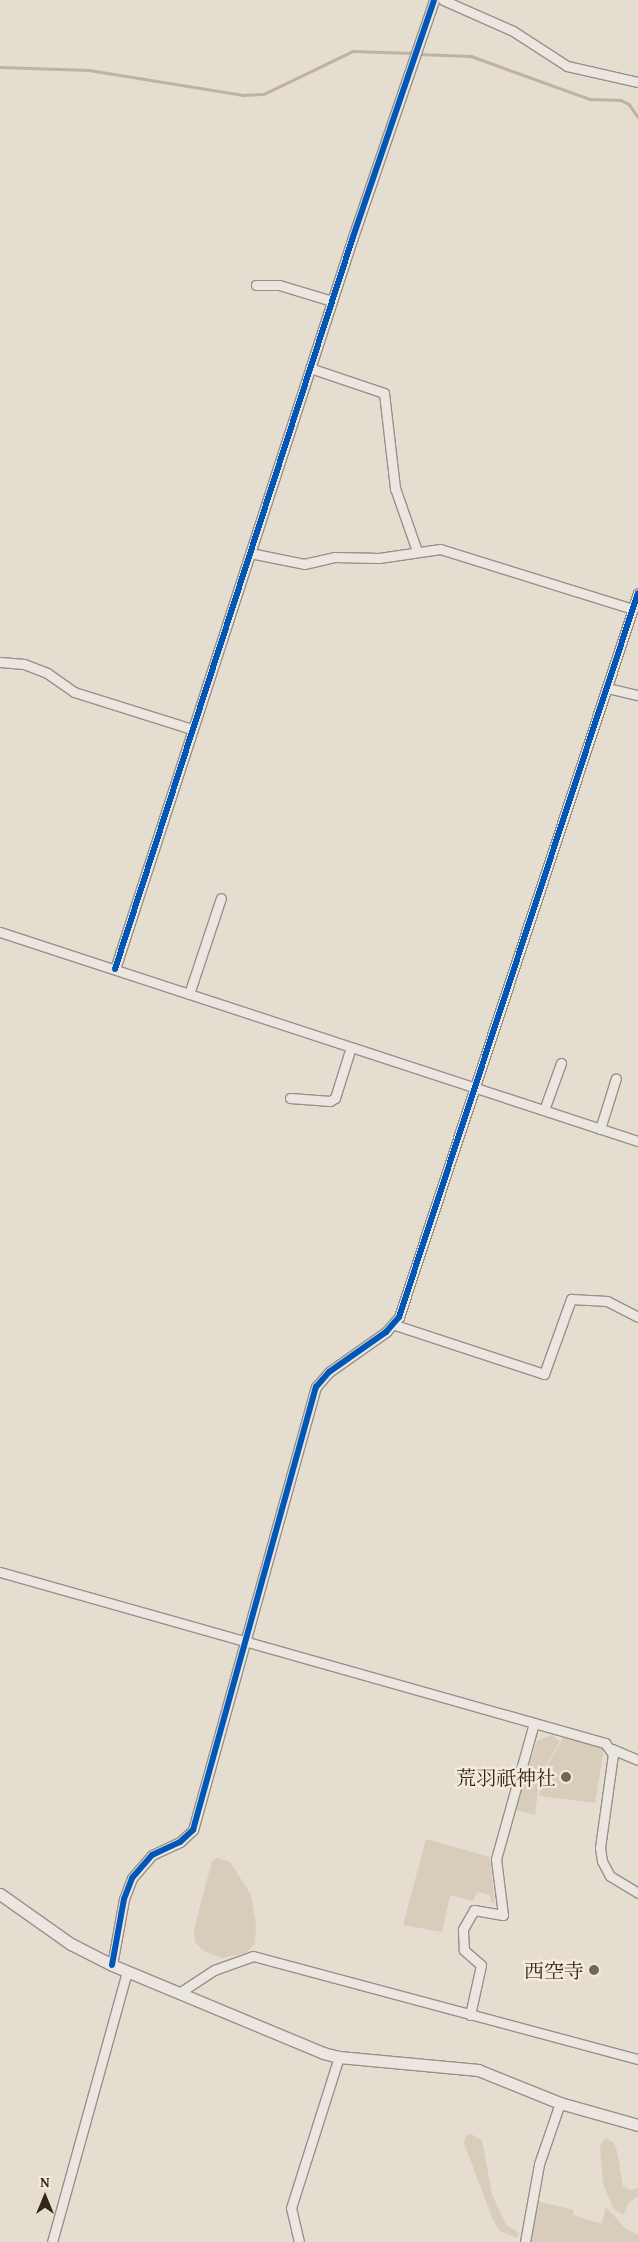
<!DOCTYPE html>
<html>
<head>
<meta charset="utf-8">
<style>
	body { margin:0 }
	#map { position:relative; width:638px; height:2242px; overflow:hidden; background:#e5ddd0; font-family:"Gentium Book Plus","Noto Serif JP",serif }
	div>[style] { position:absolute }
	.green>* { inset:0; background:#d8ccbb }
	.stream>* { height:2.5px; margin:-1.25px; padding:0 1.25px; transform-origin:1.25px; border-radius:1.25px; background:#bfb2a0 }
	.roads { filter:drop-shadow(1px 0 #989188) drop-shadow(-1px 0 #989188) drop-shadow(0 1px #989188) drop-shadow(0 -1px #989188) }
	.minor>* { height:9px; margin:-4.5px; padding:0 4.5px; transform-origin:4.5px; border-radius:4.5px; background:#ebe6e0 }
	.tertiary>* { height:11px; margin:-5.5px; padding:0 5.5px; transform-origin:5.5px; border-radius:5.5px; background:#ebe6e0 }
	.cycleway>* { height:6px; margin:-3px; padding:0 3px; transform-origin:3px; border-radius:3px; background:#0057b8 }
	.dots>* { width:14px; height:14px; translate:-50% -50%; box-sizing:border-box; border:2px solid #f4eadb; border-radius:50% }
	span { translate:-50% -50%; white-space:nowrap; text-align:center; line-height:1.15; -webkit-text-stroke:5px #f4eadb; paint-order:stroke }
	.poi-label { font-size:20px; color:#34251a }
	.right { translate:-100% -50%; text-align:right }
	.north { position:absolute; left:20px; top:2172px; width:50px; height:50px; -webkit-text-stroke:4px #f4eadb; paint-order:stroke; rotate:0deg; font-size:14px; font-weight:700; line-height:20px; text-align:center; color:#34251a }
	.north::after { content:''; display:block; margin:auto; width:18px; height:22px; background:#34251a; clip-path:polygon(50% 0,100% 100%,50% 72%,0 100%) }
</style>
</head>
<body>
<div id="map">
	<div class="green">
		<div style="clip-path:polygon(551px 1735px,560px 1741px,540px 1776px,535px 1815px,515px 1810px,537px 1741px)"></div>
		<div style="clip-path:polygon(564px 1736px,604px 1748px,595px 1803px,539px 1796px,545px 1770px)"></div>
		<div style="clip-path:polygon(426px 1839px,490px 1857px,495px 1903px,491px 1903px,490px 1895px,477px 1892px,473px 1901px,450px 1895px,442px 1932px,403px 1925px)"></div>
		<div style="clip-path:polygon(217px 1858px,230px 1862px,251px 1895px,256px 1925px,255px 1943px,246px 1953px,221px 1958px,202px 1950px,195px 1942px,194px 1929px,212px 1861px)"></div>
		<div style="clip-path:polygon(471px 2134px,482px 2140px,492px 2194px,506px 2225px,519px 2233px,517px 2238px,500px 2231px,493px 2220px,464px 2143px,466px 2135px)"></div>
		<div style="clip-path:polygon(605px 2138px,613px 2142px,617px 2151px,623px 2186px,630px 2190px,638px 2188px,638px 2196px,629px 2203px,623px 2215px,613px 2208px,603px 2183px,600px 2147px)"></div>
		<div style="clip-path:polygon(537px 2201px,574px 2210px,573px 2215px,602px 2224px,606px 2207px,626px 2229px,638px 2235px,638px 2242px,530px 2242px)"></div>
	</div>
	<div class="stream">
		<div style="left:418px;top:54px;width:53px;rotate:2.2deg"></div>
		<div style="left:471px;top:56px;width:127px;rotate:19.9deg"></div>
		<div style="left:590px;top:99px;width:31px;rotate:2deg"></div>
		<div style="left:621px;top:100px;width:9px;rotate:27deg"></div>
		<div style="left:629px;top:104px;width:16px;rotate:55deg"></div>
		<div style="left:0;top:67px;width:89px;rotate:1.9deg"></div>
		<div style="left:89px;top:70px;width:156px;rotate:9.2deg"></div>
		<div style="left:243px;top:95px;width:21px;rotate:-3deg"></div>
		<div style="left:264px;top:94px;width:99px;rotate:-25.8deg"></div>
		<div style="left:353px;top:51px;width:59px;rotate:1.9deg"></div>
	</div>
	<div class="roads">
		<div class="minor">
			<div style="left:443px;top:0;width:77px;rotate:23.9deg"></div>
			<div style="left:513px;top:31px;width:64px;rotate:32.9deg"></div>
			<div style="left:567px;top:66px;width:73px;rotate:12.7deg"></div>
			<div style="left:256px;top:285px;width:23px"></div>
			<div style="left:279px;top:285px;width:55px;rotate:16.8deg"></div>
			<div style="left:310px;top:368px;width:78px;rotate:18.7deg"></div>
			<div style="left:384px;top:393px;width:96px;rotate:83.4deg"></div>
			<div style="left:395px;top:488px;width:67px;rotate:70.8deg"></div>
			<div style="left:250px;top:553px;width:55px;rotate:11.5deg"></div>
			<div style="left:304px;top:564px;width:31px;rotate:-13deg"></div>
			<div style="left:334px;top:557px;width:45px;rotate:1.3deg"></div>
			<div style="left:379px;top:558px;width:62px;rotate:-8.4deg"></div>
			<div style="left:440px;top:549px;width:202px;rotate:17.3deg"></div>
			<div style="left:0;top:662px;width:24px;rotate:5deg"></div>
			<div style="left:24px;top:664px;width:25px;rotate:21deg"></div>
			<div style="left:47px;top:673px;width:33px;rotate:35deg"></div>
			<div style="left:74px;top:692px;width:124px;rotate:17.4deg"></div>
			<div style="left:607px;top:688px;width:32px;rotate:13deg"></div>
			<div style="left:0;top:932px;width:671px;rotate:18.14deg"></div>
			<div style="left:115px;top:969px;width:770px;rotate:-71.99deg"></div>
			<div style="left:353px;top:237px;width:250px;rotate:-71.1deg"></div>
			<div style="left:189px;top:994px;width:101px;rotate:-71.6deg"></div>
			<div style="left:290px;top:1098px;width:40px;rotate:4.3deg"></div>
			<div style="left:330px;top:1101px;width:6px;rotate:-31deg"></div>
			<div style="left:335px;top:1098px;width:53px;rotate:-72.6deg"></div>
			<div style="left:544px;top:1110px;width:50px;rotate:-70.1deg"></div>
			<div style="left:600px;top:1129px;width:53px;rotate:-72.6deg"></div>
			<div style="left:395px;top:1325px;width:157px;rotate:18.2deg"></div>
			<div style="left:544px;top:1374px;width:80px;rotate:-70.2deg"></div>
			<div style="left:571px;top:1299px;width:36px;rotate:3deg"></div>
			<div style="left:607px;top:1301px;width:35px;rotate:27deg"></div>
			<div style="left:0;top:1572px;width:629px;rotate:15.78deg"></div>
			<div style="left:605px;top:1743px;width:14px;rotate:54deg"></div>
			<div style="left:613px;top:1754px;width:95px;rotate:97.9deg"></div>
			<div style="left:600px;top:1848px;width:13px;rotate:81deg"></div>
			<div style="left:602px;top:1861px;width:17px;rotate:62deg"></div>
			<div style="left:610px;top:1876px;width:33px;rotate:31deg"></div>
			<div style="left:612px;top:1749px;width:28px;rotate:23deg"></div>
			<div style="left:112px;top:1965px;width:67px;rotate:-79.7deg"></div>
			<div style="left:124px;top:1899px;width:22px;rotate:-69deg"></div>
			<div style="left:132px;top:1878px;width:30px;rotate:-49deg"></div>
			<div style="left:152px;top:1855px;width:31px;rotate:-25deg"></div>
			<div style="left:180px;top:1842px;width:18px;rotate:-43deg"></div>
			<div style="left:193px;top:1830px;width:460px;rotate:-74.5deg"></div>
			<div style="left:316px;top:1387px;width:20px;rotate:-49deg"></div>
			<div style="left:329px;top:1372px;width:70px;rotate:-35.1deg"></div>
			<div style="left:386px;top:1332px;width:20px;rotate:-49deg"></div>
			<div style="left:399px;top:1317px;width:762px;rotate:-71.73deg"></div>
			<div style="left:179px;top:1993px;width:42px;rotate:-33.3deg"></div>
			<div style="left:214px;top:1970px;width:41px;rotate:-19.7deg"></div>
			<div style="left:253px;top:1956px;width:399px;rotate:15deg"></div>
			<div style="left:470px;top:2015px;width:51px;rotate:-77.6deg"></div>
			<div style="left:481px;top:1965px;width:23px;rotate:-139deg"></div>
			<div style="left:464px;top:1950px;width:21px;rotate:-93deg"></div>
			<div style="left:463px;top:1929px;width:22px;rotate:-60deg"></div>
			<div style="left:474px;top:1910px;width:29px;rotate:10deg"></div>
			<div style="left:503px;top:1915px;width:56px;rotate:-97.1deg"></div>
			<div style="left:496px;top:1859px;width:141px;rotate:-74.4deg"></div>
			<div style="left:52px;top:2242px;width:280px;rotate:-74.5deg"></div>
			<div style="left:299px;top:2242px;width:35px;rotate:-103deg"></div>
			<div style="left:291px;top:2208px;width:158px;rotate:-72.4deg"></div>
			<div style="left:525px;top:2242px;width:79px;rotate:-79.8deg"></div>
			<div style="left:539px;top:2164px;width:65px;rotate:-71deg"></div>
		</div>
		<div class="tertiary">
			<div style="left:0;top:1894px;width:87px;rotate:35.2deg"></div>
			<div style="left:71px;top:1944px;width:46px;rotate:27.1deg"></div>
			<div style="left:112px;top:1965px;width:229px;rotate:22.6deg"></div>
			<div style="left:323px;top:2053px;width:16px;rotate:14deg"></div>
			<div style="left:339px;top:2057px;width:140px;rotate:5.3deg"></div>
			<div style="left:478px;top:2070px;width:88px;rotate:21.9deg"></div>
			<div style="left:560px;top:2103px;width:81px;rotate:15.8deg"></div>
		</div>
	</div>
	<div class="cycleway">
		<div style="left:115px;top:969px;width:770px;rotate:-71.99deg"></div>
		<div style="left:353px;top:237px;width:250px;rotate:-71.1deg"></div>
		<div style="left:112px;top:1965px;width:67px;rotate:-79.7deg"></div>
		<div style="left:124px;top:1899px;width:22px;rotate:-69deg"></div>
		<div style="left:132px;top:1878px;width:30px;rotate:-49deg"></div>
		<div style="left:152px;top:1855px;width:31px;rotate:-25deg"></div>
		<div style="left:180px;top:1842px;width:18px;rotate:-43deg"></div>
		<div style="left:193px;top:1830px;width:460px;rotate:-74.5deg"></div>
		<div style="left:316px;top:1387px;width:20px;rotate:-49deg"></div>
		<div style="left:329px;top:1372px;width:70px;rotate:-35.1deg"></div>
		<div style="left:386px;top:1332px;width:20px;rotate:-49deg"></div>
		<div style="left:399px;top:1317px;width:762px;rotate:-71.73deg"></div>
	</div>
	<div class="dots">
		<div style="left:566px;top:1777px;background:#72655a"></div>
		<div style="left:594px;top:1970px;background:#72655a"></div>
	</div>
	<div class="poi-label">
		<span class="right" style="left:556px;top:1777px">荒羽祇神社</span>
		<span class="right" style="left:584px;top:1970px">西空寺</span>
	</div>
	<div class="north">N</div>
</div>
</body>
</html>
